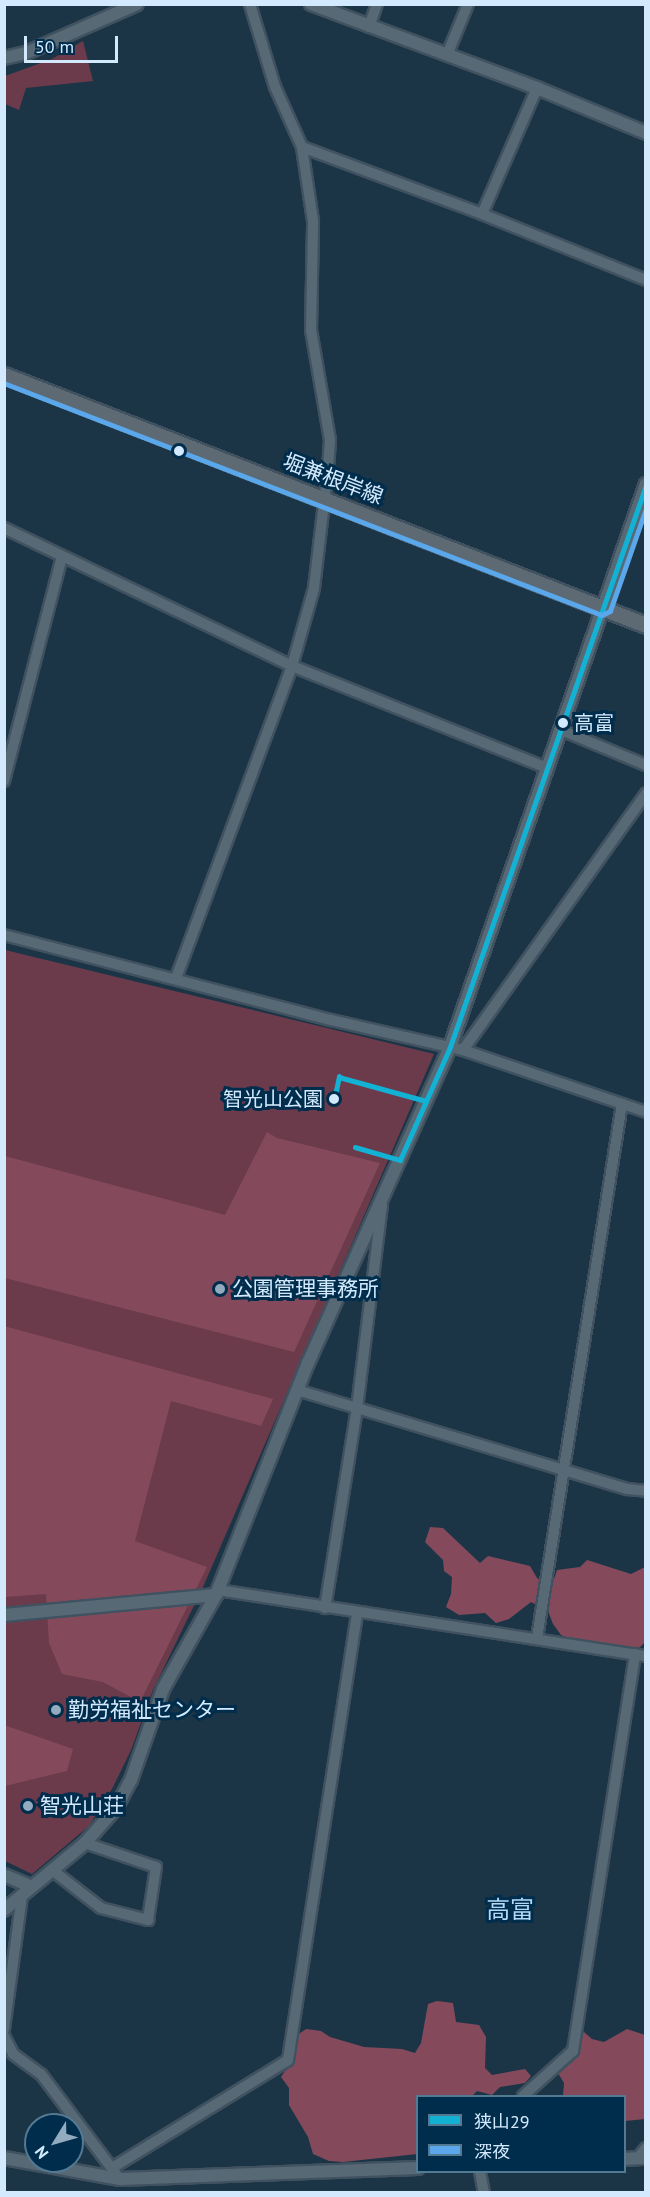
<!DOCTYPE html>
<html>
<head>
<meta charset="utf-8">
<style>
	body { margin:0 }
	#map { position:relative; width:650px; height:2197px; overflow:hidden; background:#1c3546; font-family:"PT Sans","Noto Sans JP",sans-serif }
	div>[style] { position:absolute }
	.green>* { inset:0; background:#6b3b4b }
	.forest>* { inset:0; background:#844a5c }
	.roads { filter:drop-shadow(2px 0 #405260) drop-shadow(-2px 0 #405260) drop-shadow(0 2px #405260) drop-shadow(0 -2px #405260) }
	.minor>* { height:10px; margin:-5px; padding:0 5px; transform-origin:5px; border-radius:5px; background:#586976 }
	.tertiary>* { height:12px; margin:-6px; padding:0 6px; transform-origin:6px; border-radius:6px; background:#586976 }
	.secondary>* { height:15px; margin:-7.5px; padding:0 7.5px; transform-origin:7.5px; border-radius:7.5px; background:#5d6a73 }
	.bus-1>* { height:4.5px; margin:-2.25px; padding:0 2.25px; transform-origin:2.25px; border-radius:2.25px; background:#13b2d5 }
	.bus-2>* { height:4.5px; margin:-2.25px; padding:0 2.25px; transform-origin:2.25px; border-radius:2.25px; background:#5aa8eb }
	.dots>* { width:16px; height:16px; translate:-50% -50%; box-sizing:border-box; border:3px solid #002d4c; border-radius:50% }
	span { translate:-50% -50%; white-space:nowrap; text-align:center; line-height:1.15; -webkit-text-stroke:6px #002d4c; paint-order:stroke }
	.bus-label { font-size:20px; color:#d3eafe }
	.left { translate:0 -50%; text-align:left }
	.right { translate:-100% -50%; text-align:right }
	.street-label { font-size:21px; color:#d3eafe }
	.poi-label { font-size:21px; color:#d3eafe }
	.quarter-label { font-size:24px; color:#b4d8f8 }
	.frame { position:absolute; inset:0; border:6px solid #d3eafe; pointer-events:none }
	.legend { position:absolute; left:416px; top:2095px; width:210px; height:78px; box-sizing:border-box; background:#002d4c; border:2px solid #547993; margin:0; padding:8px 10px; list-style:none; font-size:18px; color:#d3eafe }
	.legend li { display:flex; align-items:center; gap:12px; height:30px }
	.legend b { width:30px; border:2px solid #547993 }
	.north { position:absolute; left:24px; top:2113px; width:60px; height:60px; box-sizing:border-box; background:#002d4c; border:2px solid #547993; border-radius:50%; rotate:233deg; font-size:16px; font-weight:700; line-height:24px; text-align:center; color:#d3eafe }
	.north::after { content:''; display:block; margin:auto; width:21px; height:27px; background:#93abbe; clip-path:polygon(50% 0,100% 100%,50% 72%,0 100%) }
	.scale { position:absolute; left:24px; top:36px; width:94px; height:27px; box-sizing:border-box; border:3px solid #d3eafe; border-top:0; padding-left:8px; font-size:18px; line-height:21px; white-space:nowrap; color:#d3eafe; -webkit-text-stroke:4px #002d4c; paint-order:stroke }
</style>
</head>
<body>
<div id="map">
	<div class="green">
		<div style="clip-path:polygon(83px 41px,93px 81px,26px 88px,19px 110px,5px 104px,5px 76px,52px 59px)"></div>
		<div style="clip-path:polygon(5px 950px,434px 1054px,203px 1587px,153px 1690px,131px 1750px,113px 1787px,89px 1826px,32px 1874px,5px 1861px)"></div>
	</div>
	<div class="forest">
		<div style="clip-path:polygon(267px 1132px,277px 1138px,380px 1163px,294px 1352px,5px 1278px,5px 1156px,225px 1215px)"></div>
		<div style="clip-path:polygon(4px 1326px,273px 1399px,261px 1426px,171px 1401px,135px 1541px,207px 1567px,140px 1702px,103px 1682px,62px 1674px,49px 1643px,46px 1594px,5px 1597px)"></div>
		<div style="clip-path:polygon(430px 1527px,443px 1528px,480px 1563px,488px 1556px,530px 1566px,537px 1578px,548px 1586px,553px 1582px,557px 1570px,580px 1567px,587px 1560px,631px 1574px,645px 1567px,645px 1642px,638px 1649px,573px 1640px,561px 1635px,553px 1624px,548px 1611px,531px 1602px,509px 1619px,496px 1623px,485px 1613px,459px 1615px,446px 1607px,451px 1594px,452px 1577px,444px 1571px,443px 1560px,425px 1542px)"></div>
		<div style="clip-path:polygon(4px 1725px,73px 1749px,67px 1771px,5px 1786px)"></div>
		<div style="clip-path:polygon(437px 2001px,453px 2003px,456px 2022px,479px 2025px,486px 2037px,485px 2068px,492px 2075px,525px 2069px,531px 2076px,525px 2083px,500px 2087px,492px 2095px,477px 2091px,472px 2096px,418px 2096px,417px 2154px,343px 2162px,329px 2161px,313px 2154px,308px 2137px,289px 2105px,289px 2088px,281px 2077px,291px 2062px,296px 2036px,306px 2029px,321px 2031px,330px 2037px,364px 2047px,402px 2049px,415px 2053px,421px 2043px,428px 2004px)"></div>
		<div style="clip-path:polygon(627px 2029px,645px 2035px,645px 2119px,625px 2121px,624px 2096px,563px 2096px,564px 2083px,558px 2073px,567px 2063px,579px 2036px,584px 2032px,592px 2039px,604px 2042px)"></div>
	</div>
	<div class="roads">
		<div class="minor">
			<div style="left:369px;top:27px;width:24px;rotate:-71deg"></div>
			<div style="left:447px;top:55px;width:55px;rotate:-67.6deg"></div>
			<div style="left:302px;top:147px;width:192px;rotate:20.4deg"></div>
			<div style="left:482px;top:214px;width:137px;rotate:-66.4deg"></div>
			<div style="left:482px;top:214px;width:177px;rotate:21.9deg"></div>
			<div style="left:4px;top:528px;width:319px;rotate:25.6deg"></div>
			<div style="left:292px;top:666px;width:275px;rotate:21.8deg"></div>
			<div style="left:561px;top:730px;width:92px;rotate:22.4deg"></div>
			<div style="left:4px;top:781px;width:231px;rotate:-75.5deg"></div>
			<div style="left:4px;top:935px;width:338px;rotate:14.6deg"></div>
			<div style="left:331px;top:1020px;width:135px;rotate:12.8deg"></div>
			<div style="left:463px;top:1050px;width:193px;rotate:18.7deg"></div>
			<div style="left:176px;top:978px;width:333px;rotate:-69.6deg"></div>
			<div style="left:292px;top:666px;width:81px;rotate:-74.2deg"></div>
			<div style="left:314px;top:588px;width:120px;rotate:-83.3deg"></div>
			<div style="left:328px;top:469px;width:29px;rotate:-86deg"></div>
			<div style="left:330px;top:440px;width:112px;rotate:-99.8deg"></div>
			<div style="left:311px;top:330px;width:109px;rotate:-88.9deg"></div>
			<div style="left:313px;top:221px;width:75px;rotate:-98.5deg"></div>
			<div style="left:302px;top:147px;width:66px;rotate:-114.2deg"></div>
			<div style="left:275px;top:87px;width:87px;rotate:-106.8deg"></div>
			<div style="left:463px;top:1050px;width:315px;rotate:-54.5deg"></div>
			<div style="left:297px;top:1390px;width:345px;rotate:16.7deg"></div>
			<div style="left:628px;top:1489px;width:18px;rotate:6deg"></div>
			<div style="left:218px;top:1590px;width:433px;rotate:8.8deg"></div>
			<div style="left:325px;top:1608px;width:203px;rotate:-80.9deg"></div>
			<div style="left:357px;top:1408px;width:205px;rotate:-83deg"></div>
			<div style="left:537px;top:1638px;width:541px;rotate:-80.96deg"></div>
			<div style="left:52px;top:1870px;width:62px;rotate:37.8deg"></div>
			<div style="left:101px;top:1908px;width:49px;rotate:14.3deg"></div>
			<div style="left:148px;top:1920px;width:54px;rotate:-81.4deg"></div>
			<div style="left:156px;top:1867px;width:75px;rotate:-161.3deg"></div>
			<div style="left:4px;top:2029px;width:135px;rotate:-82.3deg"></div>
			<div style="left:4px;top:2036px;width:20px;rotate:63deg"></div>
			<div style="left:13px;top:2054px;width:34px;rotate:36deg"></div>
			<div style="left:41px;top:2074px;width:125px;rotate:53.1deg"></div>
			<div style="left:523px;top:2096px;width:67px;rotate:-42deg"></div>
			<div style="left:573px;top:2051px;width:402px;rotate:-81.1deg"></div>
			<div style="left:637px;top:2159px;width:14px;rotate:-51deg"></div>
			<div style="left:112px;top:2168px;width:206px;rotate:-31.5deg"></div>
			<div style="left:288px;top:2060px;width:453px;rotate:-81.2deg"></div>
			<div style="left:480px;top:2172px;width:20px;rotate:79deg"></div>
		</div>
		<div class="tertiary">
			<div style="left:311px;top:4px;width:241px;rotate:20.4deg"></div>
			<div style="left:537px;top:88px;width:118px;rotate:22.4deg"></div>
			<div style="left:4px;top:58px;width:23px;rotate:-13deg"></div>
			<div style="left:26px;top:53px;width:121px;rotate:-23.8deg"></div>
			<div style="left:4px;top:1615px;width:213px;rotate:-5.4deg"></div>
			<div style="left:4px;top:1875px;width:30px;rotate:23deg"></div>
			<div style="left:4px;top:1910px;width:105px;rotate:-39.6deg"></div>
			<div style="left:85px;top:1843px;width:47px;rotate:-48.5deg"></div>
			<div style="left:116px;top:1808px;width:32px;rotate:-62deg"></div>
			<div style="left:131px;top:1780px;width:96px;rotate:-70.6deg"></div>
			<div style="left:163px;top:1689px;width:108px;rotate:-60.6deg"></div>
			<div style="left:216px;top:1595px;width:250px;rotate:-68.4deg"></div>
			<div style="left:308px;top:1363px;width:346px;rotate:-65.8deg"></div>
			<div style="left:450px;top:1047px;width:596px;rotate:-70.81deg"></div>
			<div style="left:4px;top:2158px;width:118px;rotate:10.3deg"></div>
			<div style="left:120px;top:2179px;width:298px;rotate:-2.1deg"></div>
			<div style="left:624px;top:2159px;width:22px;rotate:-3deg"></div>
		</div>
		<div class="secondary">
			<div style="left:4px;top:375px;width:689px;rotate:21.28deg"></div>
		</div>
	</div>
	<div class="bus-1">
		<div style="left:334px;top:1100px;width:24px;rotate:-78deg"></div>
		<div style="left:339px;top:1077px;width:90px;rotate:15.4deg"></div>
		<div style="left:355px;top:1147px;width:47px;rotate:16.1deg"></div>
		<div style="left:400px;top:1160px;width:124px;rotate:-66.1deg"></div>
		<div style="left:450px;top:1047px;width:595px;rotate:-70.77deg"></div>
	</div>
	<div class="bus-2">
		<div style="left:4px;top:383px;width:641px;rotate:21.2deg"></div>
		<div style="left:602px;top:615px;width:9px;rotate:-27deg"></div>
		<div style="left:610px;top:611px;width:109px;rotate:-70.7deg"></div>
	</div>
	<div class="dots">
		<div style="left:179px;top:451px;background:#d3eafe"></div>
		<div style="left:563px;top:723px;background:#d3eafe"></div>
		<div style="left:334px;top:1099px;background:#d3eafe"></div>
		<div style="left:220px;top:1289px;background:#93abbe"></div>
		<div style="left:56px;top:1710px;background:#93abbe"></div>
		<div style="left:28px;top:1806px;background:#93abbe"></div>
	</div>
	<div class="bus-label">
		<span class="left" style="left:574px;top:723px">高富</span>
		<span class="right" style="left:323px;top:1099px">智光山公園</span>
	</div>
	<div class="street-label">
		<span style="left:333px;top:479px;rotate:21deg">堀兼根岸線</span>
	</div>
	<div class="poi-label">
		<span class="left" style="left:232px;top:1289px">公園管理事務所</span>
		<span class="left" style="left:68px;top:1710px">勤労福祉センター</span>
		<span class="left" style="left:40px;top:1806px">智光山荘</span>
	</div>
	<div class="quarter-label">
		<span style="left:510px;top:1910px">高富</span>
	</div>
	<div class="frame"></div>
	<ul class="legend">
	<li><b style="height:8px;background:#13b2d5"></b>狭山29</li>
	<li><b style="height:8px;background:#5aa8eb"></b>深夜</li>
	</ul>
	<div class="north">N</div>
	<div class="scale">50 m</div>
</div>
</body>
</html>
